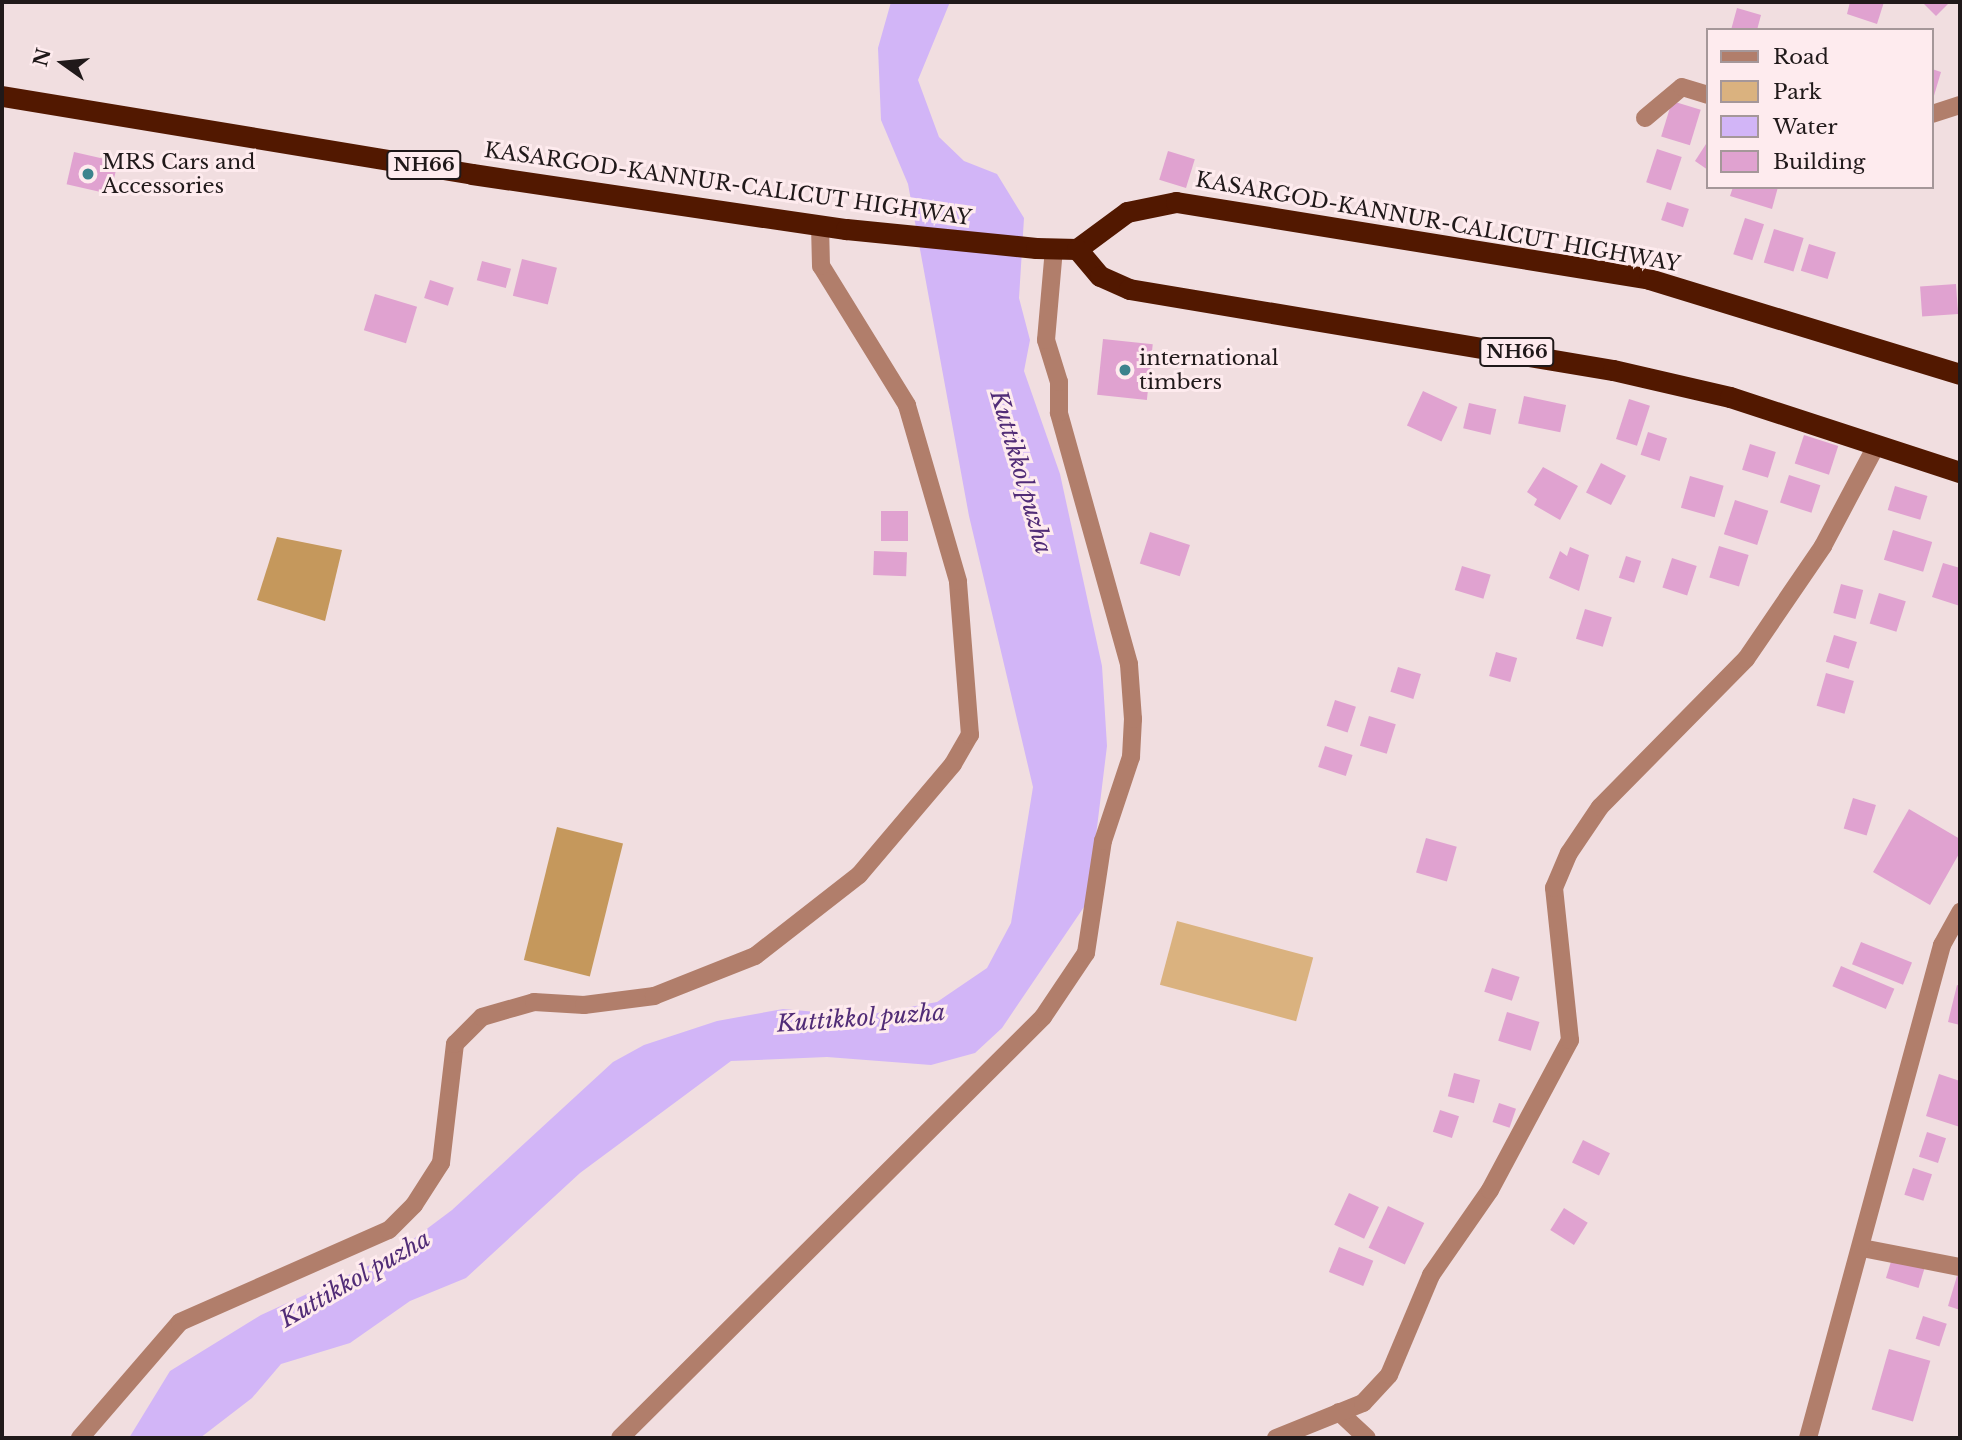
<!DOCTYPE html>
<html>
<head>
<meta charset="utf-8">
<style>
	body { margin:0 }
	#map { position:relative; width:1962px; height:1440px; overflow:hidden; background:#f1dee0; font-family:"Libre Baskerville",serif }
	div>[style] { position:absolute }
	.green>* { inset:0; background:#dab27f; transform-origin:0 0 }
	.forest>* { inset:0; background:#c5985c; transform-origin:0 0 }
	.water>* { inset:0; background:#d2b5f7 }
	.building>* { inset:0; background:#e0a2d0; transform-origin:0 0 }
	.minor>* { height:18px; margin:-9px; padding:0 9px; transform-origin:9px; border-radius:9px; background:#b17e6b }
	.highway>* { height:21px; margin:-10.5px; padding:0 10.5px; transform-origin:10.5px; border-radius:10.5px; background:#521800 }
	.dots>* { width:19px; height:19px; translate:-50% -50%; box-sizing:border-box; border:4px solid #feebee; border-radius:50% }
	span { translate:-50% -50%; white-space:nowrap; text-align:center; line-height:1.15; -webkit-text-stroke:6px #feebee; paint-order:stroke }
	.shield-label span { padding:2px 5px; background:#feebee; border:2px solid; border-radius:5px; -webkit-text-stroke-width:0 }
	.shield-label { font-size:19px; color:#20191a; font-weight:700 }
	.poi-label { font-size:21px; color:#20191a }
	.left { translate:0 -50%; text-align:left }
	.street-label { font-size:21px; color:#20191a }
	.water-label { font-size:23px; color:#512c77; font-style:italic }
	.frame { position:absolute; inset:0; border:4px solid #20191a; pointer-events:none }
	.legend { position:absolute; left:1706px; top:28px; width:228px; height:161px; box-sizing:border-box; background:#feebee; border:2px solid #a59799; margin:0; padding:9px 12px; list-style:none; font-size:21px; color:#20191a }
	.legend li { display:flex; align-items:center; gap:14px; height:35px }
	.legend b { width:35px; border:2px solid #a59799 }
	.north { position:absolute; left:28px; top:28px; width:70px; height:70px; -webkit-text-stroke:5px #feebee; paint-order:stroke; rotate:285deg; font-size:19px; font-weight:700; line-height:28px; text-align:center; color:#20191a }
	.north::after { content:''; display:block; margin:auto; width:24px; height:32px; background:#20191a; clip-path:polygon(50% 0,100% 100%,50% 72%,0 100%) }
</style>
</head>
<body>
<div id="map">
	<div class="green">
		<div style="left:1177px;top:921px;width:141px;height:66px;rotate:15deg"></div>
	</div>
	<div class="forest">
		<div style="clip-path:polygon(277px 537px,342px 550px,325px 621px,257px 600px)"></div>
		<div style="left:557px;top:827px;width:68px;height:137px;rotate:14deg"></div>
	</div>
	<div class="water">
		<div style="clip-path:polygon(891px 2px,950px 2px,918px 80px,939px 137px,964px 161px,997px 174px,1024px 218px,1019px 298px,1030px 340px,1024px 371px,1060px 474px,1102px 666px,1107px 746px,1088px 901px,1002px 1028px,975px 1053px,931px 1065px,827px 1057px,731px 1061px,580px 1173px,466px 1278px,410px 1301px,350px 1343px,281px 1364px,252px 1398px,200px 1438px,129px 1438px,170px 1371px,261px 1315px,392px 1255px,452px 1210px,613px 1062px,644px 1045px,717px 1021px,783px 1009px,861px 1016px,937px 1002px,987px 968px,1011px 923px,1033px 787px,969px 516px,908px 184px,881px 120px,878px 48px)"></div>
	</div>
	<div class="building">
		<div style="clip-path:polygon(1850px 2px,1884px 2px,1877px 24px,1847px 14px)"></div>
		<div style="clip-path:polygon(1922px 2px,1950px 2px,1936px 16px)"></div>
		<div style="clip-path:polygon(1737px 8px,1761px 15px,1757px 30px,1731px 30px)"></div>
		<div style="clip-path:polygon(1932px 69px,1941px 72px,1933px 99px,1932px 99px)"></div>
		<div style="left:1672px;top:101px;width:30px;height:37px;rotate:17deg"></div>
		<div style="clip-path:polygon(1708px 141px,1708px 170px,1695px 161px)"></div>
		<div style="left:1657px;top:149px;width:26px;height:35px;rotate:18deg"></div>
		<div style="left:1168px;top:151px;width:28px;height:30px;rotate:17deg"></div>
		<div style="left:74px;top:152px;width:45px;height:33px;rotate:13deg"></div>
		<div style="clip-path:polygon(1733px 187px,1778px 187px,1772px 209px,1730px 196px)"></div>
		<div style="left:1667px;top:202px;width:23px;height:19px;rotate:18deg"></div>
		<div style="left:1745px;top:218px;width:20px;height:38px;rotate:18deg"></div>
		<div style="left:1774px;top:229px;width:31px;height:35px;rotate:17deg"></div>
		<div style="left:1809px;top:244px;width:28px;height:28px;rotate:17deg"></div>
		<div style="left:522px;top:259px;width:36px;height:38px;rotate:14deg"></div>
		<div style="left:482px;top:261px;width:30px;height:20px;rotate:15deg"></div>
		<div style="left:430px;top:280px;width:25px;height:19px;rotate:18deg"></div>
		<div style="left:1956px;top:284px;width:30px;height:36px;rotate:86deg"></div>
		<div style="left:375px;top:294px;width:44px;height:38px;rotate:17deg"></div>
		<div style="left:1103px;top:339px;width:50px;height:56px;rotate:6deg"></div>
		<div style="left:1423px;top:391px;width:38px;height:38px;rotate:25deg"></div>
		<div style="left:1524px;top:396px;width:43px;height:28px;rotate:12deg"></div>
		<div style="left:1629px;top:399px;width:22px;height:42px;rotate:18deg"></div>
		<div style="left:1469px;top:403px;width:28px;height:26px;rotate:13deg"></div>
		<div style="left:1648px;top:432px;width:20px;height:24px;rotate:18deg"></div>
		<div style="left:1804px;top:435px;width:36px;height:30px;rotate:18deg"></div>
		<div style="left:1750px;top:444px;width:27px;height:27px;rotate:17deg"></div>
		<div style="left:1601px;top:463px;width:28px;height:33px;rotate:27deg"></div>
		<div style="clip-path:polygon(1543px 467px,1578px 486px,1560px 520px,1534px 505px,1537px 499px,1527px 492px)"></div>
		<div style="left:1789px;top:475px;width:33px;height:29px;rotate:18deg"></div>
		<div style="left:1690px;top:476px;width:35px;height:33px;rotate:16deg"></div>
		<div style="left:1895px;top:486px;width:34px;height:25px;rotate:17deg"></div>
		<div style="left:1735px;top:500px;width:35px;height:36px;rotate:18deg"></div>
		<div style="left:881px;top:511px;width:27px;height:30px"></div>
		<div style="left:1893px;top:530px;width:41px;height:31px;rotate:17deg"></div>
		<div style="left:1150px;top:532px;width:42px;height:33px;rotate:18deg"></div>
		<div style="left:1719px;top:546px;width:31px;height:33px;rotate:17deg"></div>
		<div style="clip-path:polygon(1570px 547px,1589px 555px,1579px 591px,1549px 578px,1560px 551px,1567px 556px)"></div>
		<div style="left:874px;top:551px;width:33px;height:24px;rotate:2deg"></div>
		<div style="left:1626px;top:556px;width:16px;height:23px;rotate:18deg"></div>
		<div style="left:1672px;top:558px;width:26px;height:31px;rotate:18deg"></div>
		<div style="clip-path:polygon(1943px 563px,1960px 568px,1960px 606px,1932px 597px)"></div>
		<div style="left:1462px;top:566px;width:30px;height:25px;rotate:17deg"></div>
		<div style="left:1841px;top:584px;width:23px;height:30px;rotate:15deg"></div>
		<div style="left:1879px;top:593px;width:28px;height:32px;rotate:17deg"></div>
		<div style="left:1585px;top:609px;width:28px;height:31px;rotate:17deg"></div>
		<div style="left:1834px;top:635px;width:24px;height:28px;rotate:17deg"></div>
		<div style="left:1496px;top:652px;width:22px;height:25px;rotate:16deg"></div>
		<div style="left:1398px;top:667px;width:24px;height:26px;rotate:17deg"></div>
		<div style="left:1826px;top:673px;width:29px;height:34px;rotate:16deg"></div>
		<div style="left:1335px;top:700px;width:22px;height:27px;rotate:18deg"></div>
		<div style="left:1369px;top:716px;width:28px;height:31px;rotate:17deg"></div>
		<div style="left:1325px;top:746px;width:29px;height:22px;rotate:18deg"></div>
		<div style="left:1853px;top:798px;width:24px;height:32px;rotate:17deg"></div>
		<div style="clip-path:polygon(1909px 809px,1960px 839px,1960px 852px,1930px 905px,1873px 872px)"></div>
		<div style="left:1426px;top:838px;width:32px;height:36px;rotate:16deg"></div>
		<div style="left:1861px;top:942px;width:55px;height:24px;rotate:22deg"></div>
		<div style="left:1841px;top:966px;width:58px;height:22px;rotate:23deg"></div>
		<div style="left:1492px;top:968px;width:29px;height:25px;rotate:18deg"></div>
		<div style="clip-path:polygon(1957px 985px,1960px 986px,1960px 1025px,1948px 1022px)"></div>
		<div style="left:1507px;top:1012px;width:34px;height:30px;rotate:17deg"></div>
		<div style="left:1454px;top:1073px;width:27px;height:24px;rotate:15deg"></div>
		<div style="clip-path:polygon(1939px 1074px,1960px 1081px,1960px 1127px,1926px 1116px)"></div>
		<div style="left:1499px;top:1103px;width:18px;height:20px;rotate:19deg"></div>
		<div style="left:1440px;top:1110px;width:20px;height:23px;rotate:18deg"></div>
		<div style="left:1927px;top:1132px;width:20px;height:26px;rotate:18deg"></div>
		<div style="left:1583px;top:1140px;width:30px;height:25px;rotate:26deg"></div>
		<div style="left:1913px;top:1168px;width:20px;height:28px;rotate:18deg"></div>
		<div style="left:1349px;top:1193px;width:33px;height:35px;rotate:25deg"></div>
		<div style="left:1388px;top:1206px;width:40px;height:46px;rotate:25deg"></div>
		<div style="left:1564px;top:1208px;width:28px;height:26px;rotate:32deg"></div>
		<div style="left:1339px;top:1247px;width:37px;height:27px;rotate:22deg"></div>
		<div style="left:1893px;top:1255px;width:34px;height:24px;rotate:17deg"></div>
		<div style="clip-path:polygon(1957px 1276px,1960px 1277px,1960px 1310px,1948px 1306px)"></div>
		<div style="left:1923px;top:1316px;width:25px;height:24px;rotate:18deg"></div>
		<div style="left:1889px;top:1349px;width:43px;height:63px;rotate:16deg"></div>
	</div>
	<div class="minor">
		<div style="left:1932px;top:114px;width:29px;rotate:-18deg"></div>
		<div style="left:1645px;top:118px;width:48px;rotate:-40deg"></div>
		<div style="left:1682px;top:87px;width:27px;rotate:17deg"></div>
		<div style="left:1862px;top:1248px;width:100px;rotate:11deg"></div>
		<div style="left:1339px;top:1412px;width:38px;rotate:43deg"></div>
		<div style="left:80px;top:1438px;width:153px;rotate:-49.2deg"></div>
		<div style="left:180px;top:1322px;width:228px;rotate:-23.8deg"></div>
		<div style="left:389px;top:1230px;width:35px;rotate:-45deg"></div>
		<div style="left:414px;top:1205px;width:50px;rotate:-57.3deg"></div>
		<div style="left:441px;top:1163px;width:120px;rotate:-83.3deg"></div>
		<div style="left:455px;top:1044px;width:38px;rotate:-45deg"></div>
		<div style="left:482px;top:1017px;width:54px;rotate:-16.1deg"></div>
		<div style="left:534px;top:1002px;width:50px;rotate:3.4deg"></div>
		<div style="left:584px;top:1005px;width:71px;rotate:-7.3deg"></div>
		<div style="left:654px;top:996px;width:109px;rotate:-21.6deg"></div>
		<div style="left:755px;top:956px;width:132px;rotate:-37.9deg"></div>
		<div style="left:859px;top:875px;width:145px;rotate:-49.7deg"></div>
		<div style="left:953px;top:764px;width:34px;rotate:-60deg"></div>
		<div style="left:970px;top:735px;width:154px;rotate:-94.5deg"></div>
		<div style="left:958px;top:581px;width:183px;rotate:-106.2deg"></div>
		<div style="left:907px;top:405px;width:163px;rotate:-121.7deg"></div>
		<div style="left:821px;top:266px;width:41px;rotate:-91.4deg"></div>
		<div style="left:620px;top:1438px;width:597px;rotate:-44.86deg"></div>
		<div style="left:1043px;top:1017px;width:77px;rotate:-56.1deg"></div>
		<div style="left:1086px;top:953px;width:113px;rotate:-81.4deg"></div>
		<div style="left:1103px;top:841px;width:89px;rotate:-71.6deg"></div>
		<div style="left:1131px;top:757px;width:38px;rotate:-87deg"></div>
		<div style="left:1133px;top:719px;width:55px;rotate:-94.2deg"></div>
		<div style="left:1129px;top:664px;width:261px;rotate:-105.6deg"></div>
		<div style="left:1059px;top:413px;width:31px;rotate:-90deg"></div>
		<div style="left:1059px;top:382px;width:44px;rotate:-107.2deg"></div>
		<div style="left:1046px;top:340px;width:91px;rotate:-85deg"></div>
		<div style="left:1276px;top:1438px;width:94px;rotate:-21.9deg"></div>
		<div style="left:1363px;top:1403px;width:38px;rotate:-47deg"></div>
		<div style="left:1389px;top:1375px;width:108px;rotate:-67.2deg"></div>
		<div style="left:1431px;top:1275px;width:103px;rotate:-55.2deg"></div>
		<div style="left:1490px;top:1190px;width:170px;rotate:-61.9deg"></div>
		<div style="left:1570px;top:1040px;width:153px;rotate:-96deg"></div>
		<div style="left:1554px;top:888px;width:38px;rotate:-67deg"></div>
		<div style="left:1569px;top:853px;width:55px;rotate:-56deg"></div>
		<div style="left:1600px;top:807px;width:208px;rotate:-45.4deg"></div>
		<div style="left:1746px;top:659px;width:137px;rotate:-55.7deg"></div>
		<div style="left:1823px;top:546px;width:115px;rotate:-62.1deg"></div>
		<div style="left:1808px;top:1438px;width:511px;rotate:-74.79deg"></div>
		<div style="left:1942px;top:945px;width:38px;rotate:-61deg"></div>
	</div>
	<div class="highway">
		<div style="left:2px;top:96px;width:476px;rotate:9.4deg"></div>
		<div style="left:472px;top:174px;width:378px;rotate:8.4deg"></div>
		<div style="left:846px;top:229px;width:191px;rotate:5.7deg"></div>
		<div style="left:1036px;top:248px;width:41px;rotate:1.4deg"></div>
		<div style="left:1077px;top:249px;width:62px;rotate:-36.5deg"></div>
		<div style="left:1127px;top:212px;width:50px;rotate:-11.5deg"></div>
		<div style="left:1176px;top:202px;width:479px;rotate:9.2deg"></div>
		<div style="left:1649px;top:279px;width:325px;rotate:17deg"></div>
		<div style="left:1077px;top:249px;width:35px;rotate:50deg"></div>
		<div style="left:1100px;top:276px;width:32px;rotate:24deg"></div>
		<div style="left:1129px;top:289px;width:491px;rotate:9.5deg"></div>
		<div style="left:1613px;top:370px;width:120px;rotate:13deg"></div>
		<div style="left:1730px;top:397px;width:242px;rotate:18.1deg"></div>
	</div>
	<div class="dots">
		<div style="left:88px;top:174px;background:#3d838d"></div>
		<div style="left:1125px;top:370px;background:#3d838d"></div>
	</div>
	<div class="shield-label">
		<span style="left:424px;top:165px">NH66</span>
		<span style="left:1517px;top:352px">NH66</span>
	</div>
	<div class="poi-label">
		<span class="left" style="left:102px;top:174px">MRS Cars and<br>Accessories</span>
		<span class="left" style="left:1139px;top:370px">international<br>timbers</span>
	</div>
	<div class="street-label">
		<span style="left:728px;top:184px;rotate:8deg">KASARGOD-KANNUR-CALICUT HIGHWAY</span>
		<span style="left:1438px;top:222px;rotate:10deg">KASARGOD-KANNUR-CALICUT HIGHWAY</span>
	</div>
	<div class="water-label">
		<span style="left:1021px;top:472px;rotate:74deg">Kuttikkol puzha</span>
		<span style="left:861px;top:1018px;rotate:-4deg">Kuttikkol puzha</span>
		<span style="left:355px;top:1279px;rotate:-30deg">Kuttikkol puzha</span>
	</div>
	<div class="frame"></div>
	<ul class="legend">
	<li><b style="height:9px;background:#b17e6b"></b>Road</li>
	<li><b style="height:19px;background:#dab27f"></b>Park</li>
	<li><b style="height:19px;background:#d2b5f7"></b>Water</li>
	<li><b style="height:19px;background:#e0a2d0"></b>Building</li>
	</ul>
	<div class="north">N</div>
</div>
</body>
</html>
